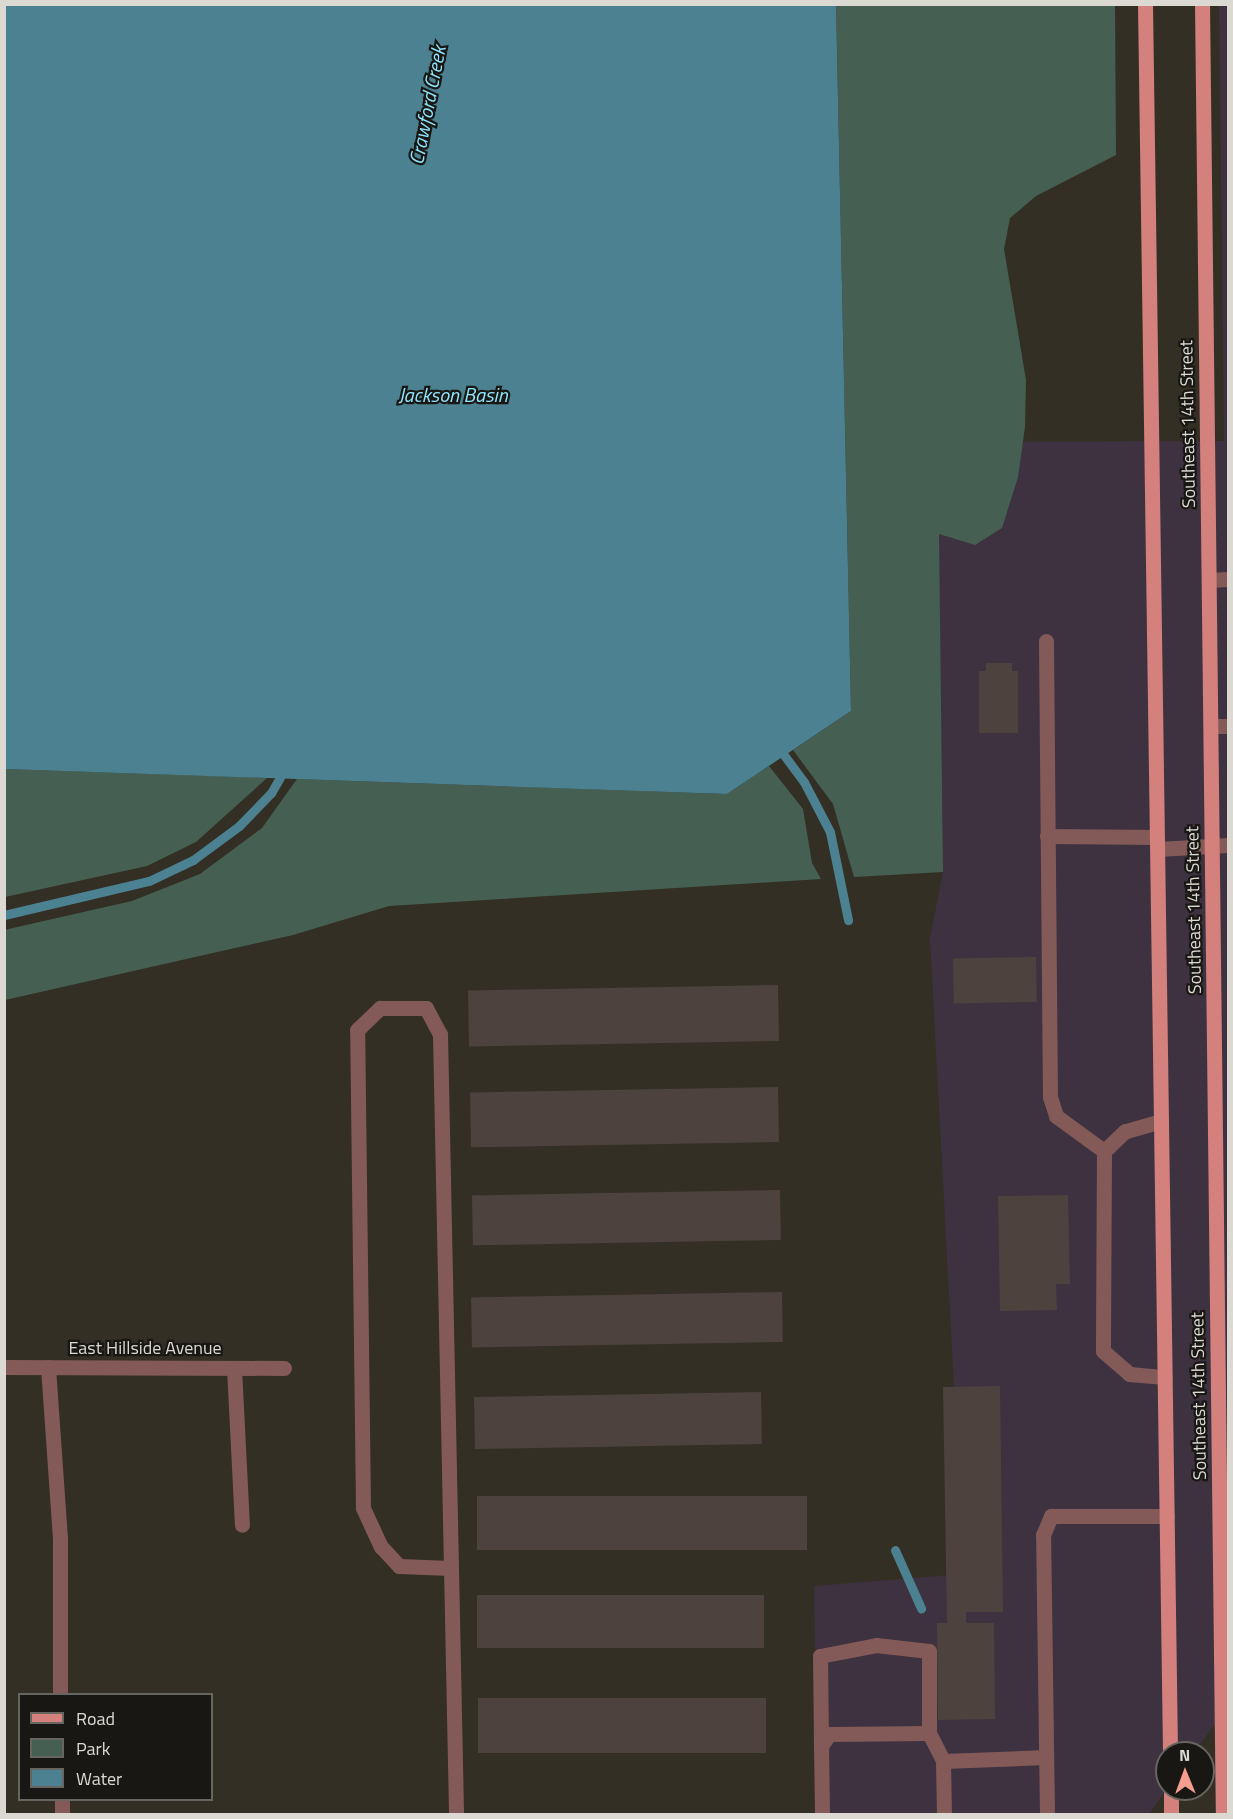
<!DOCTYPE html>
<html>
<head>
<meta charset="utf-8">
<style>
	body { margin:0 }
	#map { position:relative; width:1233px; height:1819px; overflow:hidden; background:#332f25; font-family:"Titillium Web",sans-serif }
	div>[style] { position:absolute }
	.commercial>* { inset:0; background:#3e3241 }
	.green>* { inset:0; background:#456052 }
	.water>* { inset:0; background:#4c8191 }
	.stream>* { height:9px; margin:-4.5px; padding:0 4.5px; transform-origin:4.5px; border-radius:4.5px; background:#4c8191 }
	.building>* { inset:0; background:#4e423e; transform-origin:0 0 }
	.lane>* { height:15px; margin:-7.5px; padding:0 7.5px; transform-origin:7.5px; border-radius:7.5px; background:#835a57 }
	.street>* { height:15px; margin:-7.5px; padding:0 7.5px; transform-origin:7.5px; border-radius:7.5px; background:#835a57 }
	.primary>* { height:15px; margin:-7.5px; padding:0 7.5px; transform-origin:7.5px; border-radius:7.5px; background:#d4817d }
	span { translate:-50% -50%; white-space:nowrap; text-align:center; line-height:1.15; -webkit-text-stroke:4.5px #191713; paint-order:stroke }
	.street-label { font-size:18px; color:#dcd9d3 }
	.water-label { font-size:20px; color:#8de5fe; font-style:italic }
	.frame { position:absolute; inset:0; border:6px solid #dcd9d3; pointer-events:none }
	.legend { position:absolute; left:18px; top:1693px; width:195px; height:108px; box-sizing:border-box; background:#191713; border:2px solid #676560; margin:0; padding:8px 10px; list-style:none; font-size:18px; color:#dcd9d3 }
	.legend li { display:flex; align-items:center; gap:12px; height:30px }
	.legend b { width:30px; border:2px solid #676560 }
	.north { position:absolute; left:1155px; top:1741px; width:60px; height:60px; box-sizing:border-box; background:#191713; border:2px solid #676560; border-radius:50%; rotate:359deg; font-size:16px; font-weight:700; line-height:24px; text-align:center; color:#dcd9d3 }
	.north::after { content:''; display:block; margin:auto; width:21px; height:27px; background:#f59d8f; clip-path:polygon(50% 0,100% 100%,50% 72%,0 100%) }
</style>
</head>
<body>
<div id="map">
	<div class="commercial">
		<div style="clip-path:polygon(1219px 5px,1228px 5px,1228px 1706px,1194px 1753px,1167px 1753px,1167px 1789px,1149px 1814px,818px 1814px,814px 1586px,964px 1574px,930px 938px,943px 872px,937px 442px,1224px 441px)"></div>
	</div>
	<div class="green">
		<div style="clip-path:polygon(836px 5px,1115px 5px,1116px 155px,1036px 196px,1010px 218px,1004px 249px,1026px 380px,1025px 427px,1018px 477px,1002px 528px,975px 545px,939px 534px,943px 872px,854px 877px,833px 804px,793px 750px,851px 711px)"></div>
		<div style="clip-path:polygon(769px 766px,803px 809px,812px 863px,821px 879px,389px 906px,293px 935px,5px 1000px,4px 930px,132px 901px,200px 874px,262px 828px,297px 779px,727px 794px)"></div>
		<div style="clip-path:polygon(4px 769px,5px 769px,267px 778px,196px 842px,147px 866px,5px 897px)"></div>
	</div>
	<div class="water">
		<div style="clip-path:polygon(5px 4px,836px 5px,851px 711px,727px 794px,5px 769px)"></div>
	</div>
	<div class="stream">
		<div style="left:778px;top:747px;width:44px;rotate:53.4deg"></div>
		<div style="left:804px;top:782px;width:56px;rotate:62.5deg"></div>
		<div style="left:830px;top:832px;width:90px;rotate:78.4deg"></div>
		<div style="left:4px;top:915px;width:149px;rotate:-13.2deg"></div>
		<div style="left:149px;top:881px;width:49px;rotate:-25.5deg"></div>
		<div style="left:193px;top:860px;width:57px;rotate:-36.5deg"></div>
		<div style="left:239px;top:826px;width:46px;rotate:-45.9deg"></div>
		<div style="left:271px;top:793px;width:28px;rotate:-60deg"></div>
		<div style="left:895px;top:1550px;width:64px;rotate:65.9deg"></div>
	</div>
	<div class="building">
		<div style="clip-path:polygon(986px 663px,1012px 663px,1012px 671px,1018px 671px,1018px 733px,979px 733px,979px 671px,986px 671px)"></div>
		<div style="left:1036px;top:957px;width:45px;height:83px;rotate:89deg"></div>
		<div style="left:778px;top:985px;width:56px;height:310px;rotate:89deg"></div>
		<div style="left:778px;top:1087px;width:55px;height:308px;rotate:89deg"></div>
		<div style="left:780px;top:1190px;width:50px;height:308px;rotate:89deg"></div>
		<div style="clip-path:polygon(1068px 1195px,1070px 1284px,1056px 1284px,1057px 1310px,1000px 1311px,998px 1196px)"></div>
		<div style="left:782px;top:1292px;width:50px;height:311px;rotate:89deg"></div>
		<div style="clip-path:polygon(1000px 1386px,1003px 1612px,966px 1612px,966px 1623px,994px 1623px,995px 1719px,938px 1720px,937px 1623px,947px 1623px,943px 1387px)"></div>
		<div style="left:761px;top:1392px;width:52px;height:287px;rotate:89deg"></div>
		<div style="left:807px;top:1496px;width:54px;height:330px;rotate:90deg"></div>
		<div style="left:764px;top:1595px;width:53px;height:287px;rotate:90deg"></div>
		<div style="left:766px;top:1698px;width:55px;height:288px;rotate:90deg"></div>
	</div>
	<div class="lane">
		<div style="left:1209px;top:580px;width:19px;rotate:-3deg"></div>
		<div style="left:1046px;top:641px;width:456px;rotate:89.5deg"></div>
		<div style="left:1050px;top:1097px;width:20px;rotate:72deg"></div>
		<div style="left:1056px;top:1116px;width:59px;rotate:36.1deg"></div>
		<div style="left:1211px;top:726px;width:17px"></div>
		<div style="left:1047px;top:836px;width:110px;rotate:0.5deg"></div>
		<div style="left:1161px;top:1121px;width:37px;rotate:164deg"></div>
		<div style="left:1125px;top:1131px;width:29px;rotate:136deg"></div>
		<div style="left:1104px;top:1151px;width:200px;rotate:90.3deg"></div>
		<div style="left:1103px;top:1351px;width:35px;rotate:41deg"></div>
		<div style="left:1129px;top:1374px;width:36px;rotate:5deg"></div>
		<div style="left:48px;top:1367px;width:170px;rotate:86deg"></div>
		<div style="left:60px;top:1537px;width:157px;rotate:90deg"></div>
		<div style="left:234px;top:1368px;width:157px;rotate:87.1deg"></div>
		<div style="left:450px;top:1568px;width:51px;rotate:-177.8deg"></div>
		<div style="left:399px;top:1566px;width:26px;rotate:-133deg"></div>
		<div style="left:381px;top:1547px;width:43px;rotate:-114.8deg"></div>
		<div style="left:363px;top:1508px;width:478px;rotate:-90.7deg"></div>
		<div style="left:357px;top:1030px;width:32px;rotate:-44deg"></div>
		<div style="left:380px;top:1008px;width:46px"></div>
		<div style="left:426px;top:1008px;width:30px;rotate:62deg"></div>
		<div style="left:440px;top:1034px;width:780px;rotate:88.82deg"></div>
		<div style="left:821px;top:1746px;width:90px;rotate:-90.6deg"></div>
		<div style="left:820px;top:1656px;width:57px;rotate:-11.1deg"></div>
		<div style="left:876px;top:1645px;width:53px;rotate:6.5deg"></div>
		<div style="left:929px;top:1651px;width:82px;rotate:90deg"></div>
		<div style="left:62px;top:1800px;width:14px;rotate:90deg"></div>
		<div style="left:822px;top:1814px;width:68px;rotate:-90.8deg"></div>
		<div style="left:821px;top:1746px;width:14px;rotate:-56deg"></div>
		<div style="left:829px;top:1734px;width:100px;rotate:-0.6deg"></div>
		<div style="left:929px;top:1733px;width:31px;rotate:63deg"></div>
		<div style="left:944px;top:1814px;width:53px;rotate:-91.1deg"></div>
		<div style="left:943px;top:1761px;width:103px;rotate:-2.2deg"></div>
		<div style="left:1047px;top:1814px;width:279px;rotate:-90.8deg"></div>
		<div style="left:1043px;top:1535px;width:21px;rotate:-67deg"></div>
		<div style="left:1051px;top:1516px;width:116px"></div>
	</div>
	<div class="street">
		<div style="left:1158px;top:849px;width:70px;rotate:-3.3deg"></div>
		<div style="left:4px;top:1367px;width:280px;rotate:0.2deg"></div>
	</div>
	<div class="primary">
		<div style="left:1145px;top:4px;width:1749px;rotate:89.18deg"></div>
		<div style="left:1202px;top:4px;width:1810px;rotate:89.34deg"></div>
		<div style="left:1171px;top:1789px;width:25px;rotate:90deg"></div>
	</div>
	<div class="street-label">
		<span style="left:1188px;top:424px;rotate:-91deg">Southeast 14th Street</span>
		<span style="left:1194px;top:910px;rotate:-91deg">Southeast 14th Street</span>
		<span style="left:145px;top:1348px">East Hillside Avenue</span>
		<span style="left:1199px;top:1396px;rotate:-91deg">Southeast 14th Street</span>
	</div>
	<div class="water-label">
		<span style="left:427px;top:105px;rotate:-79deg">Crawford Creek</span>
		<span style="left:453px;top:394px">Jackson Basin</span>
	</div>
	<div class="frame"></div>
	<ul class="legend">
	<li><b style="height:8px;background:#d4817d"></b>Road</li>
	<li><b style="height:16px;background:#456052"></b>Park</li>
	<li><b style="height:16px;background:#4c8191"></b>Water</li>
	</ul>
	<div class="north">N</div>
</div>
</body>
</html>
